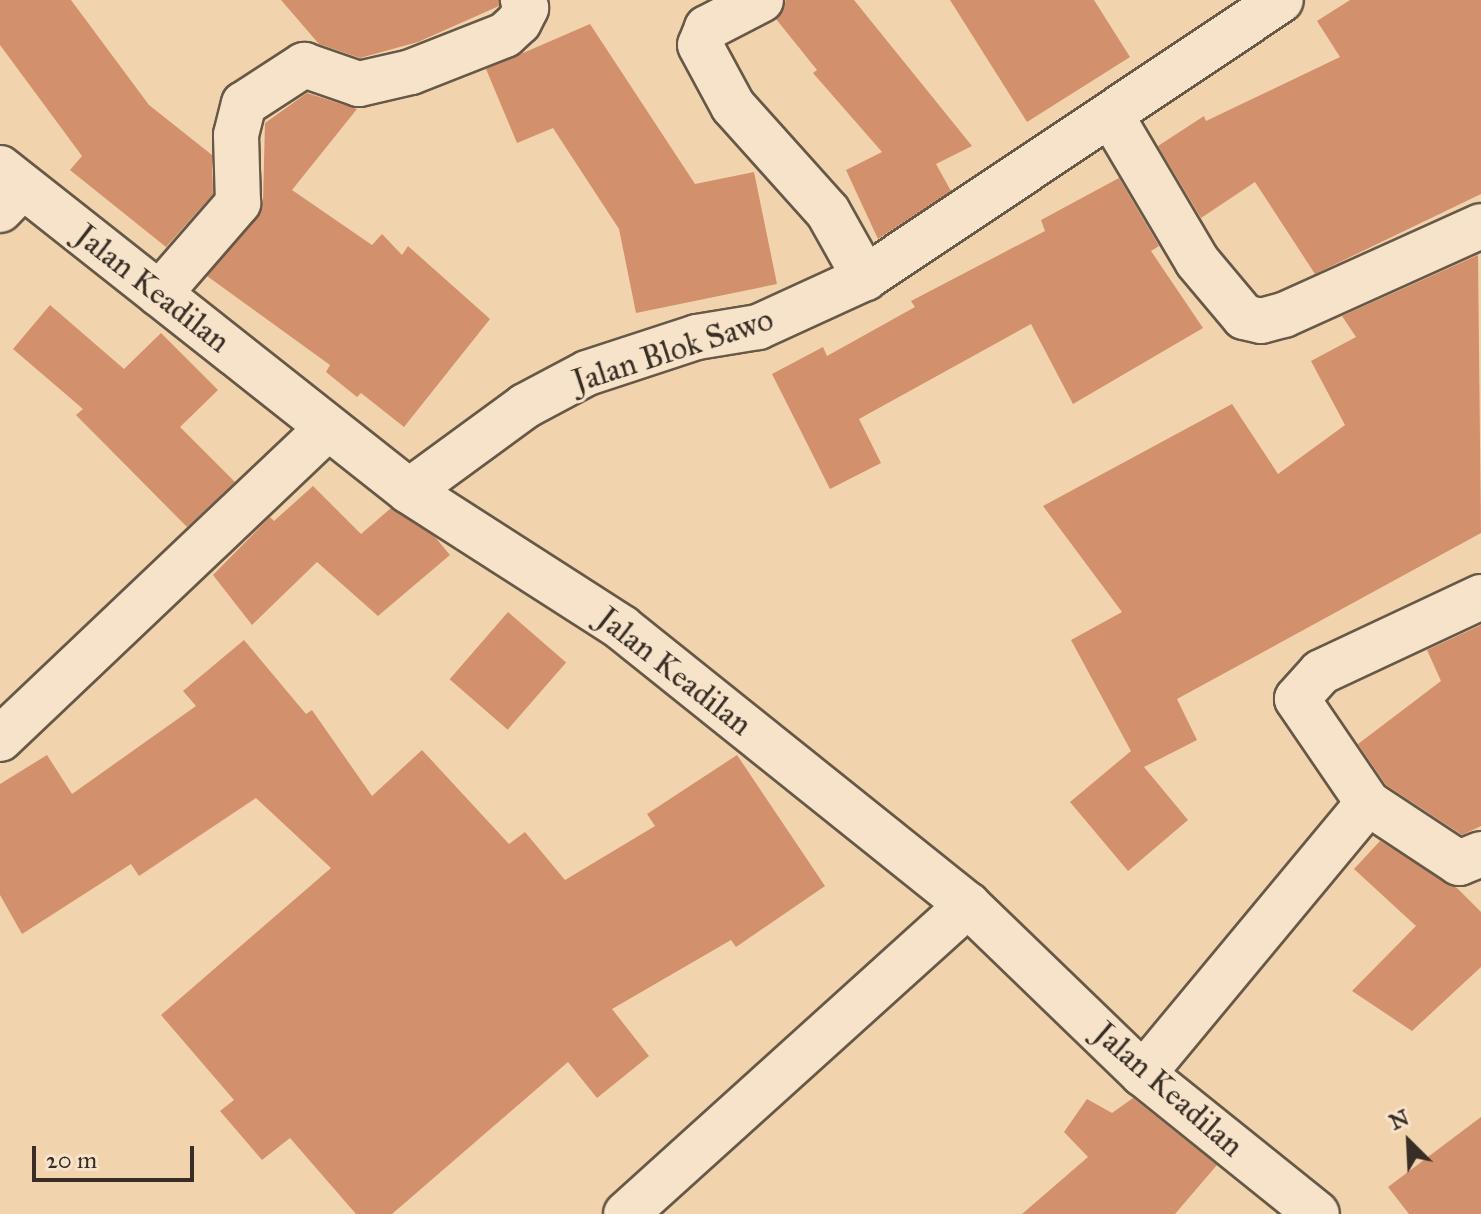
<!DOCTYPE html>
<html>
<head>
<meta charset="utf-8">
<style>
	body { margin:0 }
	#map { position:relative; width:1481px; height:1214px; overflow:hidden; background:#f1d4ad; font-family:"IM FELL Great Primer",serif }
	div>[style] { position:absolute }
	.building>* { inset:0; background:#d3906c; transform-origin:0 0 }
	.roads { filter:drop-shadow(2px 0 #675847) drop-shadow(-2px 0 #675847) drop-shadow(0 2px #675847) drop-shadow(0 -2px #675847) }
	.street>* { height:44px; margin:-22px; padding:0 22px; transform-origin:22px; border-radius:22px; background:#f6e3ca }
	.secondary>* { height:44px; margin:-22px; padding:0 22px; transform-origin:22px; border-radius:22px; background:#f6e3ca }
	span { translate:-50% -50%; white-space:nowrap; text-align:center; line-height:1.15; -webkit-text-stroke:6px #f6e3ca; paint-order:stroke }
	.street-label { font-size:32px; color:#392e25 }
	.north { position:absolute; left:1369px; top:1102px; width:80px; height:80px; -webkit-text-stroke:6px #f6e3ca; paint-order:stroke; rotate:336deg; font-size:22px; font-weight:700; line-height:32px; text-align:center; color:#392e25 }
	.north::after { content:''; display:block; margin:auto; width:28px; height:36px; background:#392e25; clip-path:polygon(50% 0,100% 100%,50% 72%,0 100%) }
	.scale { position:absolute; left:32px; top:1146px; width:162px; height:36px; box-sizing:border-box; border:4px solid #392e25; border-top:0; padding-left:10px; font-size:24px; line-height:28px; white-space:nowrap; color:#392e25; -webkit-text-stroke:6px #f6e3ca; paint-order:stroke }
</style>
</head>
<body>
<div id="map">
	<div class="building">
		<div style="clip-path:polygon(0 0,71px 0,149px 105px,212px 155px,213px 194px,166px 247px,70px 170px,82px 156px,0 45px)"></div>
		<div style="clip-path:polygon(281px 0,499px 0,499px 6px,418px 42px,360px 58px,319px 44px)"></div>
		<div style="clip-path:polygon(786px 0,854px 0,972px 146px,936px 164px,951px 191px,878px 239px,846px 170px,882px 152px,813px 73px,817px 70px,776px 19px)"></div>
		<div style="clip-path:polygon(950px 0,1094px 0,1130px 57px,1027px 122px)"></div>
		<div style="clip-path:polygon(1350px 0,1481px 0,1481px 194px,1315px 274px,1255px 182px,1201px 218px,1158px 146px,1204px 116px,1206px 121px,1340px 57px,1317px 21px)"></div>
		<div style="clip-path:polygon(590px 24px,695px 184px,754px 172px,777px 284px,636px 313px,619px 229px,553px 128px,517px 143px,486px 69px)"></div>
		<div style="clip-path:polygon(307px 93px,357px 109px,292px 190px,372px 245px,382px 234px,402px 255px,408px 246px,490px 319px,404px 427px,361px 393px,357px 397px,326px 372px,330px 365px,207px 276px,257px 218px,263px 202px,265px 123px)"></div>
		<div style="clip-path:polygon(1119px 178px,1159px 246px,1151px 251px,1203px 328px,1073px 404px,1031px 324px,859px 419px,881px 463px,830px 489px,772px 374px,823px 347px,827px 356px,915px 307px,911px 301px,1045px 231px,1041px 220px)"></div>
		<div style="clip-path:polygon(1478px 255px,1481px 533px,1177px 699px,1197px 740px,1144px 767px,1188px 820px,1128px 871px,1070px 802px,1131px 751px,1071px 640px,1122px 612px,1043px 506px,1232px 404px,1278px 474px,1345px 425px,1311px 361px,1356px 337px,1342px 316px)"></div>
		<div style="clip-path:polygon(50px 305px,124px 369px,161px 333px,218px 390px,180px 427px,235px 482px,187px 527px,76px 415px,83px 409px,13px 349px)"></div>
		<div style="clip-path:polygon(313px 486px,361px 534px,391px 508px,435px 537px,450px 555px,378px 616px,317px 562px,252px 625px,213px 575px,270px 517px,274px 521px)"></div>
		<div style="left:508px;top:612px;width:77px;height:89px;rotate:41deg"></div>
		<div style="clip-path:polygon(1481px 625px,1481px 826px,1462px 835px,1386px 785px,1358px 744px,1441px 681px,1427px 650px)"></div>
		<div style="clip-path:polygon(244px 640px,306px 714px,312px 710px,372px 796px,422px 750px,509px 844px,525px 832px,565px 880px,655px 826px,647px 814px,737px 755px,825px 886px,736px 947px,731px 940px,612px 1009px,649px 1056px,597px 1098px,568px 1062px,392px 1214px,356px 1214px,290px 1138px,262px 1160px,220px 1111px,234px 1100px,161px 1015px,331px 868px,256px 798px,139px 876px,131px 864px,22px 934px,0 895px,0 784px,47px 755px,72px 794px,196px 706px,183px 691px)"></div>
		<div style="clip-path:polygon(1380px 841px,1457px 888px,1481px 912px,1481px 967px,1412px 1031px,1352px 991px,1416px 926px,1354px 869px)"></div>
		<div style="clip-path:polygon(1133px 1098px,1217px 1165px,1175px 1214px,1022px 1214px,1088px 1157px,1064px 1132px,1087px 1099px,1112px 1113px)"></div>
		<div style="clip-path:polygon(1481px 1117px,1481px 1214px,1409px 1214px,1388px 1187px)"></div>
	</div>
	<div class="roads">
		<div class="street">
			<div style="left:761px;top:0;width:61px;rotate:152.6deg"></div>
			<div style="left:707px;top:28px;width:18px;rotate:112deg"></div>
			<div style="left:700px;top:45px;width:69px;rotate:61.6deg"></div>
			<div style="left:733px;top:106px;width:142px;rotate:48.1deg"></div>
			<div style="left:828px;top:212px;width:76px;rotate:60.7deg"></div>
			<div style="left:1112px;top:117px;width:167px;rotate:59.4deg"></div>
			<div style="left:1197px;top:261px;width:73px;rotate:50deg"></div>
			<div style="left:1244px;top:317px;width:17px;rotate:13deg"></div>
			<div style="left:1261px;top:321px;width:24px;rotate:-15deg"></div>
			<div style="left:1284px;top:315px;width:216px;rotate:-24.3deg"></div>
			<div style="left:0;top:210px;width:32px;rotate:-46deg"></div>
			<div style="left:159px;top:294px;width:121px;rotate:-49deg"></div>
			<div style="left:238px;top:203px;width:68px;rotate:-91.7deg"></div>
			<div style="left:236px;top:135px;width:32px;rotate:-76deg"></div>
			<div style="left:244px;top:104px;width:72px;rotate:-33deg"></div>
			<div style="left:304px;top:65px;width:58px;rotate:19.1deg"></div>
			<div style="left:359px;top:84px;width:53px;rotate:-13deg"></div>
			<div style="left:411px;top:72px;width:101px;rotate:-21.5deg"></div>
			<div style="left:505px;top:35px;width:19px;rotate:-43deg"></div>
			<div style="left:519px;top:22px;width:16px;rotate:-63deg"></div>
			<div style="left:526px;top:8px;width:9px;rotate:-111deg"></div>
			<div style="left:409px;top:491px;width:144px;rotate:-36.2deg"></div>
			<div style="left:525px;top:406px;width:70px;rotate:-28deg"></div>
			<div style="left:587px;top:373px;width:116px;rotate:-18.1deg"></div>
			<div style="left:697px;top:337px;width:62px;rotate:-9.3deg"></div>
			<div style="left:758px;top:327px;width:118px;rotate:-24.6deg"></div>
			<div style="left:865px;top:278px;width:500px;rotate:-33.75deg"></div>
			<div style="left:1481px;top:597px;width:177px;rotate:154.9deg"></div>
			<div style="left:1321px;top:672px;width:36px;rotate:132deg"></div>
			<div style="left:1297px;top:699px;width:126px;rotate:55.7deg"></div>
			<div style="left:1368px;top:803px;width:109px;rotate:33.4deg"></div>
			<div style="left:1459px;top:863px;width:24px;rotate:-22deg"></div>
			<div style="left:0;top:739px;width:452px;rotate:-43.5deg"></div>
			<div style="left:1143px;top:1074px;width:352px;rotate:-50.3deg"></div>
			<div style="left:626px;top:1214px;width:461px;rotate:-42.1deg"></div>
		</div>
		<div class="secondary">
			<div style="left:0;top:168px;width:521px;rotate:38.3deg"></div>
			<div style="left:409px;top:491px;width:253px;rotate:32.7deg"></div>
			<div style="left:622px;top:628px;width:443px;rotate:38.7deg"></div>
			<div style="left:968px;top:905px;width:243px;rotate:44deg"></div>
			<div style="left:1143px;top:1074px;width:223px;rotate:38.8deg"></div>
		</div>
	</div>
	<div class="street-label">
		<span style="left:152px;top:289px;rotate:38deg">Jalan Keadilan</span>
		<span style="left:673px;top:351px;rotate:-18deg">Jalan Blok Sawo</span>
		<span style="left:674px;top:672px;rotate:38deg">Jalan Keadilan</span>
		<span style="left:1168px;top:1090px;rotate:41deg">Jalan Keadilan</span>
	</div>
	<div class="north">N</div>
	<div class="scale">20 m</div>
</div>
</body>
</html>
